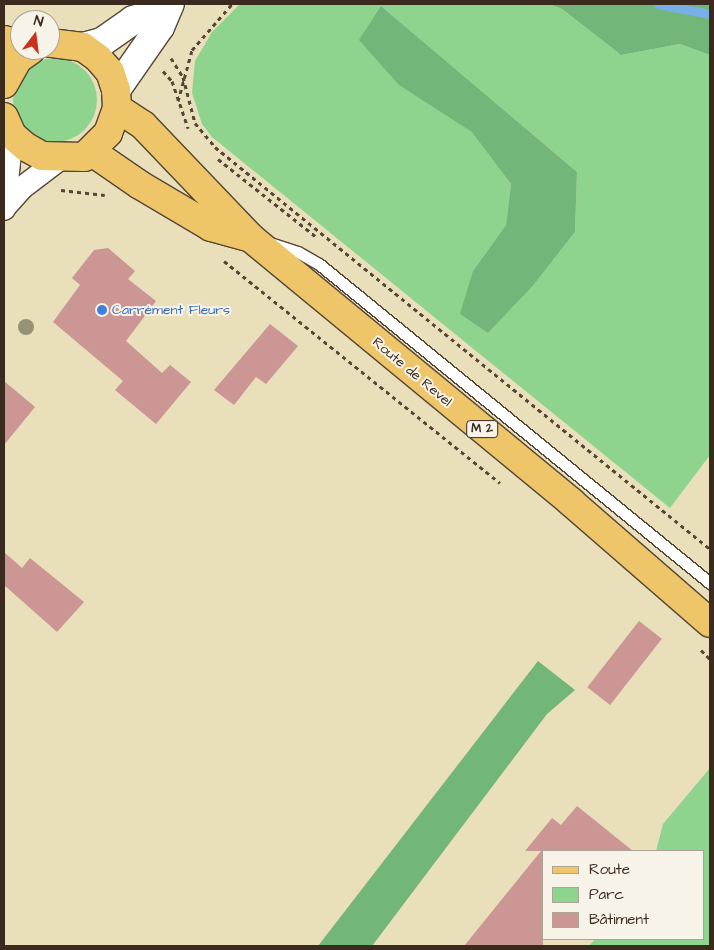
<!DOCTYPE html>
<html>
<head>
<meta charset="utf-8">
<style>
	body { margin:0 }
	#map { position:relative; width:714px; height:950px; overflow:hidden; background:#e9dfba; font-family:"Architects Daughter",sans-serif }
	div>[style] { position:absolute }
	.green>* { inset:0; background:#8ed48e }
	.round { border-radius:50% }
	.forest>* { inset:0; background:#72b679 }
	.stream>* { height:9px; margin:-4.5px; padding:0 4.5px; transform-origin:4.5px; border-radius:4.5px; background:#78afe7 }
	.building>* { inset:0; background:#cb9694; transform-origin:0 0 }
	.path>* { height:3px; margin-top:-1.5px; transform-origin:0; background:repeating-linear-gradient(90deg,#554535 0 4px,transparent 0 8px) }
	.roads { filter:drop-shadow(1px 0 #554535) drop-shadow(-1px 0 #554535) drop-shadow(0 1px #554535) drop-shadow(0 -1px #554535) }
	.service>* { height:11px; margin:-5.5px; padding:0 5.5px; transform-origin:5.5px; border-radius:5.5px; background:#fff }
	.minor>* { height:22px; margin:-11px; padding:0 11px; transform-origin:11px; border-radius:11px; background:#fff }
	.tertiary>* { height:28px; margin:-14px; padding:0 14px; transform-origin:14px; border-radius:14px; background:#fff }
	.primary>* { height:28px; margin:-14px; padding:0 14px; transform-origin:14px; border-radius:14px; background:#eec569 }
	.trees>* { width:16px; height:16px; margin:-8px; border-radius:50%; background:#959374 }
	.dots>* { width:14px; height:14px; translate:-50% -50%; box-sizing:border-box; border:2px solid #f7f3e8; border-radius:50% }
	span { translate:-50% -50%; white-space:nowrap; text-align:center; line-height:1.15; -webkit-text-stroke:4px #f7f3e8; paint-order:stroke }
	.shield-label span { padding:1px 4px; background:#f7f3e8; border:1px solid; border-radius:4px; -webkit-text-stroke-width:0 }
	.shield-label { font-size:12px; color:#3b2a1e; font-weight:700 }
	.shop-label { font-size:14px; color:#366cbe }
	.left { translate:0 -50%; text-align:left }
	.street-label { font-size:14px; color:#3b2a1e }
	.frame { position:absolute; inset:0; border:5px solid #3b2a1e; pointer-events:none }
	.legend { position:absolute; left:542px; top:850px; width:162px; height:90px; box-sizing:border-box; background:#f7f3e8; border:1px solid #aca397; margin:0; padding:6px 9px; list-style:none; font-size:15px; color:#3b2a1e }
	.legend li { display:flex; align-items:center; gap:10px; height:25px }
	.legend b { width:25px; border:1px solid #aca397 }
	.north { position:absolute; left:10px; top:10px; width:50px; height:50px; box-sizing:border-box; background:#f7f3e8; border:1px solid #aca397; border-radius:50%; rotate:15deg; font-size:14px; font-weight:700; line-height:20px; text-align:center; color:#3b2a1e }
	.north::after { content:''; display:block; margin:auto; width:18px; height:22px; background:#c8321e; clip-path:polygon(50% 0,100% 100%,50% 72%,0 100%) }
</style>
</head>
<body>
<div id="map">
	<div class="green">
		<div style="clip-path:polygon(evenodd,240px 4px,549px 4px,562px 9px,621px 55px,680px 44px,710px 55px,710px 455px,670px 508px,212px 137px,202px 124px,192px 93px,195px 61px,212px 32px,240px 4px,381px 6px,577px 172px,575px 232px,532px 287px,488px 333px,473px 271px,506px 225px,511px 184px,381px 6px)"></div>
		<div class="round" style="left:13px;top:58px;width:84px;height:84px"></div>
		<div style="clip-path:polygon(710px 768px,710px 946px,589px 946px,595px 939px,703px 939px,703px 851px,656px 851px,663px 824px)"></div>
	</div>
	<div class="forest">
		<div style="clip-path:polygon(549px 4px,710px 4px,710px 55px,680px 44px,621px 55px,562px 9px)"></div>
		<div style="clip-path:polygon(381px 6px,577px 172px,575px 232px,532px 287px,488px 333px,460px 314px,473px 271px,506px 225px,511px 184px,472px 132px,399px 85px,359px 40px)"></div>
		<div style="clip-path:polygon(538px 661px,575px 690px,547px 714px,372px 946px,318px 946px)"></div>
	</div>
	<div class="stream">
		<div style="left:658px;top:4px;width:53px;rotate:10.9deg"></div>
	</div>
	<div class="building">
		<div style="clip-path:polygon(108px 248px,135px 271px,128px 279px,156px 301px,126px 341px,162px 373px,170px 365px,191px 382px,156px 424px,115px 390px,123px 381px,53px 322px,80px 285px,72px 278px,94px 250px)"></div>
		<div style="clip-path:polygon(270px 324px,298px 346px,266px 384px,256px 377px,234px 405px,214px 390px)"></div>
		<div style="clip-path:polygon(4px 381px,35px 407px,4px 445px)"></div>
		<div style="clip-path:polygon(4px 552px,22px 568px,30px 558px,84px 602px,57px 632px,4px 585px)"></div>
		<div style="left:639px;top:621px;width:29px;height:84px;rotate:38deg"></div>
		<div style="clip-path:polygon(577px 806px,633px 851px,543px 851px,543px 946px,464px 946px,541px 851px,525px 851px,552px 818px,561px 825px)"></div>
	</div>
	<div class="path">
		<div style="left:171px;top:58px;width:22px;rotate:58deg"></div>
		<div style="left:183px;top:77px;width:48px;rotate:75.4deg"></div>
		<div style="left:195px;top:123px;width:31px;rotate:50deg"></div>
		<div style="left:215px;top:147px;width:638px;rotate:39.08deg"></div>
		<div style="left:163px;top:71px;width:13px;rotate:48deg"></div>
		<div style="left:172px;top:81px;width:50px;rotate:71.2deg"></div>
		<div style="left:178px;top:101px;width:53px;rotate:-74.6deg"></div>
		<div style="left:192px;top:50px;width:61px;rotate:-49deg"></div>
		<div style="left:218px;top:159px;width:124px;rotate:38.4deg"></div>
		<div style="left:61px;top:190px;width:44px;rotate:6.5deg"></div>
		<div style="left:224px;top:261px;width:354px;rotate:38.8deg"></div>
		<div style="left:701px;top:650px;width:13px;rotate:45deg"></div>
	</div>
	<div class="roads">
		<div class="service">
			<div style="left:270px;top:243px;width:29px;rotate:18deg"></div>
			<div style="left:298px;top:252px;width:24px;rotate:30deg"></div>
			<div style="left:319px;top:264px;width:505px;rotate:39.21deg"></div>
		</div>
		<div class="minor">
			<div style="left:4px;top:208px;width:28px;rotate:-48deg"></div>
			<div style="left:23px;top:187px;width:48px;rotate:-37.3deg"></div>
			<div style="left:4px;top:209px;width:74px;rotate:-83.8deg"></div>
		</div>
		<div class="tertiary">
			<div style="left:83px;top:47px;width:20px;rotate:-15deg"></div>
			<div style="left:102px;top:42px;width:38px;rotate:-35deg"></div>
			<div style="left:133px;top:20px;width:15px;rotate:-16deg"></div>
			<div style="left:147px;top:16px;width:22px;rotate:-32deg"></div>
			<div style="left:116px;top:90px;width:77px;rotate:-55.1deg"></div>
			<div style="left:160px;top:27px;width:25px;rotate:-67deg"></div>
		</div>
		<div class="primary">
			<div style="left:4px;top:40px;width:17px;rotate:17deg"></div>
			<div style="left:4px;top:84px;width:29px;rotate:-61deg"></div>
			<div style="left:18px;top:59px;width:16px;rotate:-35deg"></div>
			<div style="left:117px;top:108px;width:31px;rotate:33deg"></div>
			<div style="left:143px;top:125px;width:156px;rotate:46.3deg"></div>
			<div style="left:251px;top:238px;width:415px;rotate:39.5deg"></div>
			<div style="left:571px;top:502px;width:184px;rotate:41deg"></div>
			<div style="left:4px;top:117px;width:20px;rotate:66deg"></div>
			<div style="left:12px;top:135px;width:18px;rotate:41deg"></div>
			<div style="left:26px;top:147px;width:18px;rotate:29deg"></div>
			<div style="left:42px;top:156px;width:42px;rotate:1.4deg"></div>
			<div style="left:84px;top:157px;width:34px;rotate:-45deg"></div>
			<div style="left:108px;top:133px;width:27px;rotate:-70deg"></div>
			<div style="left:117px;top:108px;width:18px;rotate:-93deg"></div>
			<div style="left:116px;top:90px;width:19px;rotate:-108deg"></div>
			<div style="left:110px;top:72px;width:18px;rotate:-131deg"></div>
			<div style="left:98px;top:58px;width:19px;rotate:-144deg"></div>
			<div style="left:83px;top:47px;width:33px;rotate:-173deg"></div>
			<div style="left:92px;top:152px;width:58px;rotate:34.5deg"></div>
			<div style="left:140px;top:185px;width:82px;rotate:30.6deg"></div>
			<div style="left:211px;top:227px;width:41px;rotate:15.4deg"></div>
		</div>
	</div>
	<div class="trees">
		<div style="left:26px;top:327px"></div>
	</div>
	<div class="dots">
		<div style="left:102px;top:310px;background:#3f7fe0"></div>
	</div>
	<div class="shield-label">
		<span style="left:482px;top:429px">M 2</span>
	</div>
	<div class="shop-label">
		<span class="left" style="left:112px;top:310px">Carrément Fleurs</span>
	</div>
	<div class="street-label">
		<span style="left:412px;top:372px;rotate:40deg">Route de Revel</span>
	</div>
	<div class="frame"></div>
	<ul class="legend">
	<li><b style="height:6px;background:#eec569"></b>Route</li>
	<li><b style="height:14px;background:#8ed48e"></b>Parc</li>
	<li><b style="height:14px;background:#cb9694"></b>Bâtiment</li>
	</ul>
	<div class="north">N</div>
</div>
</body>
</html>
